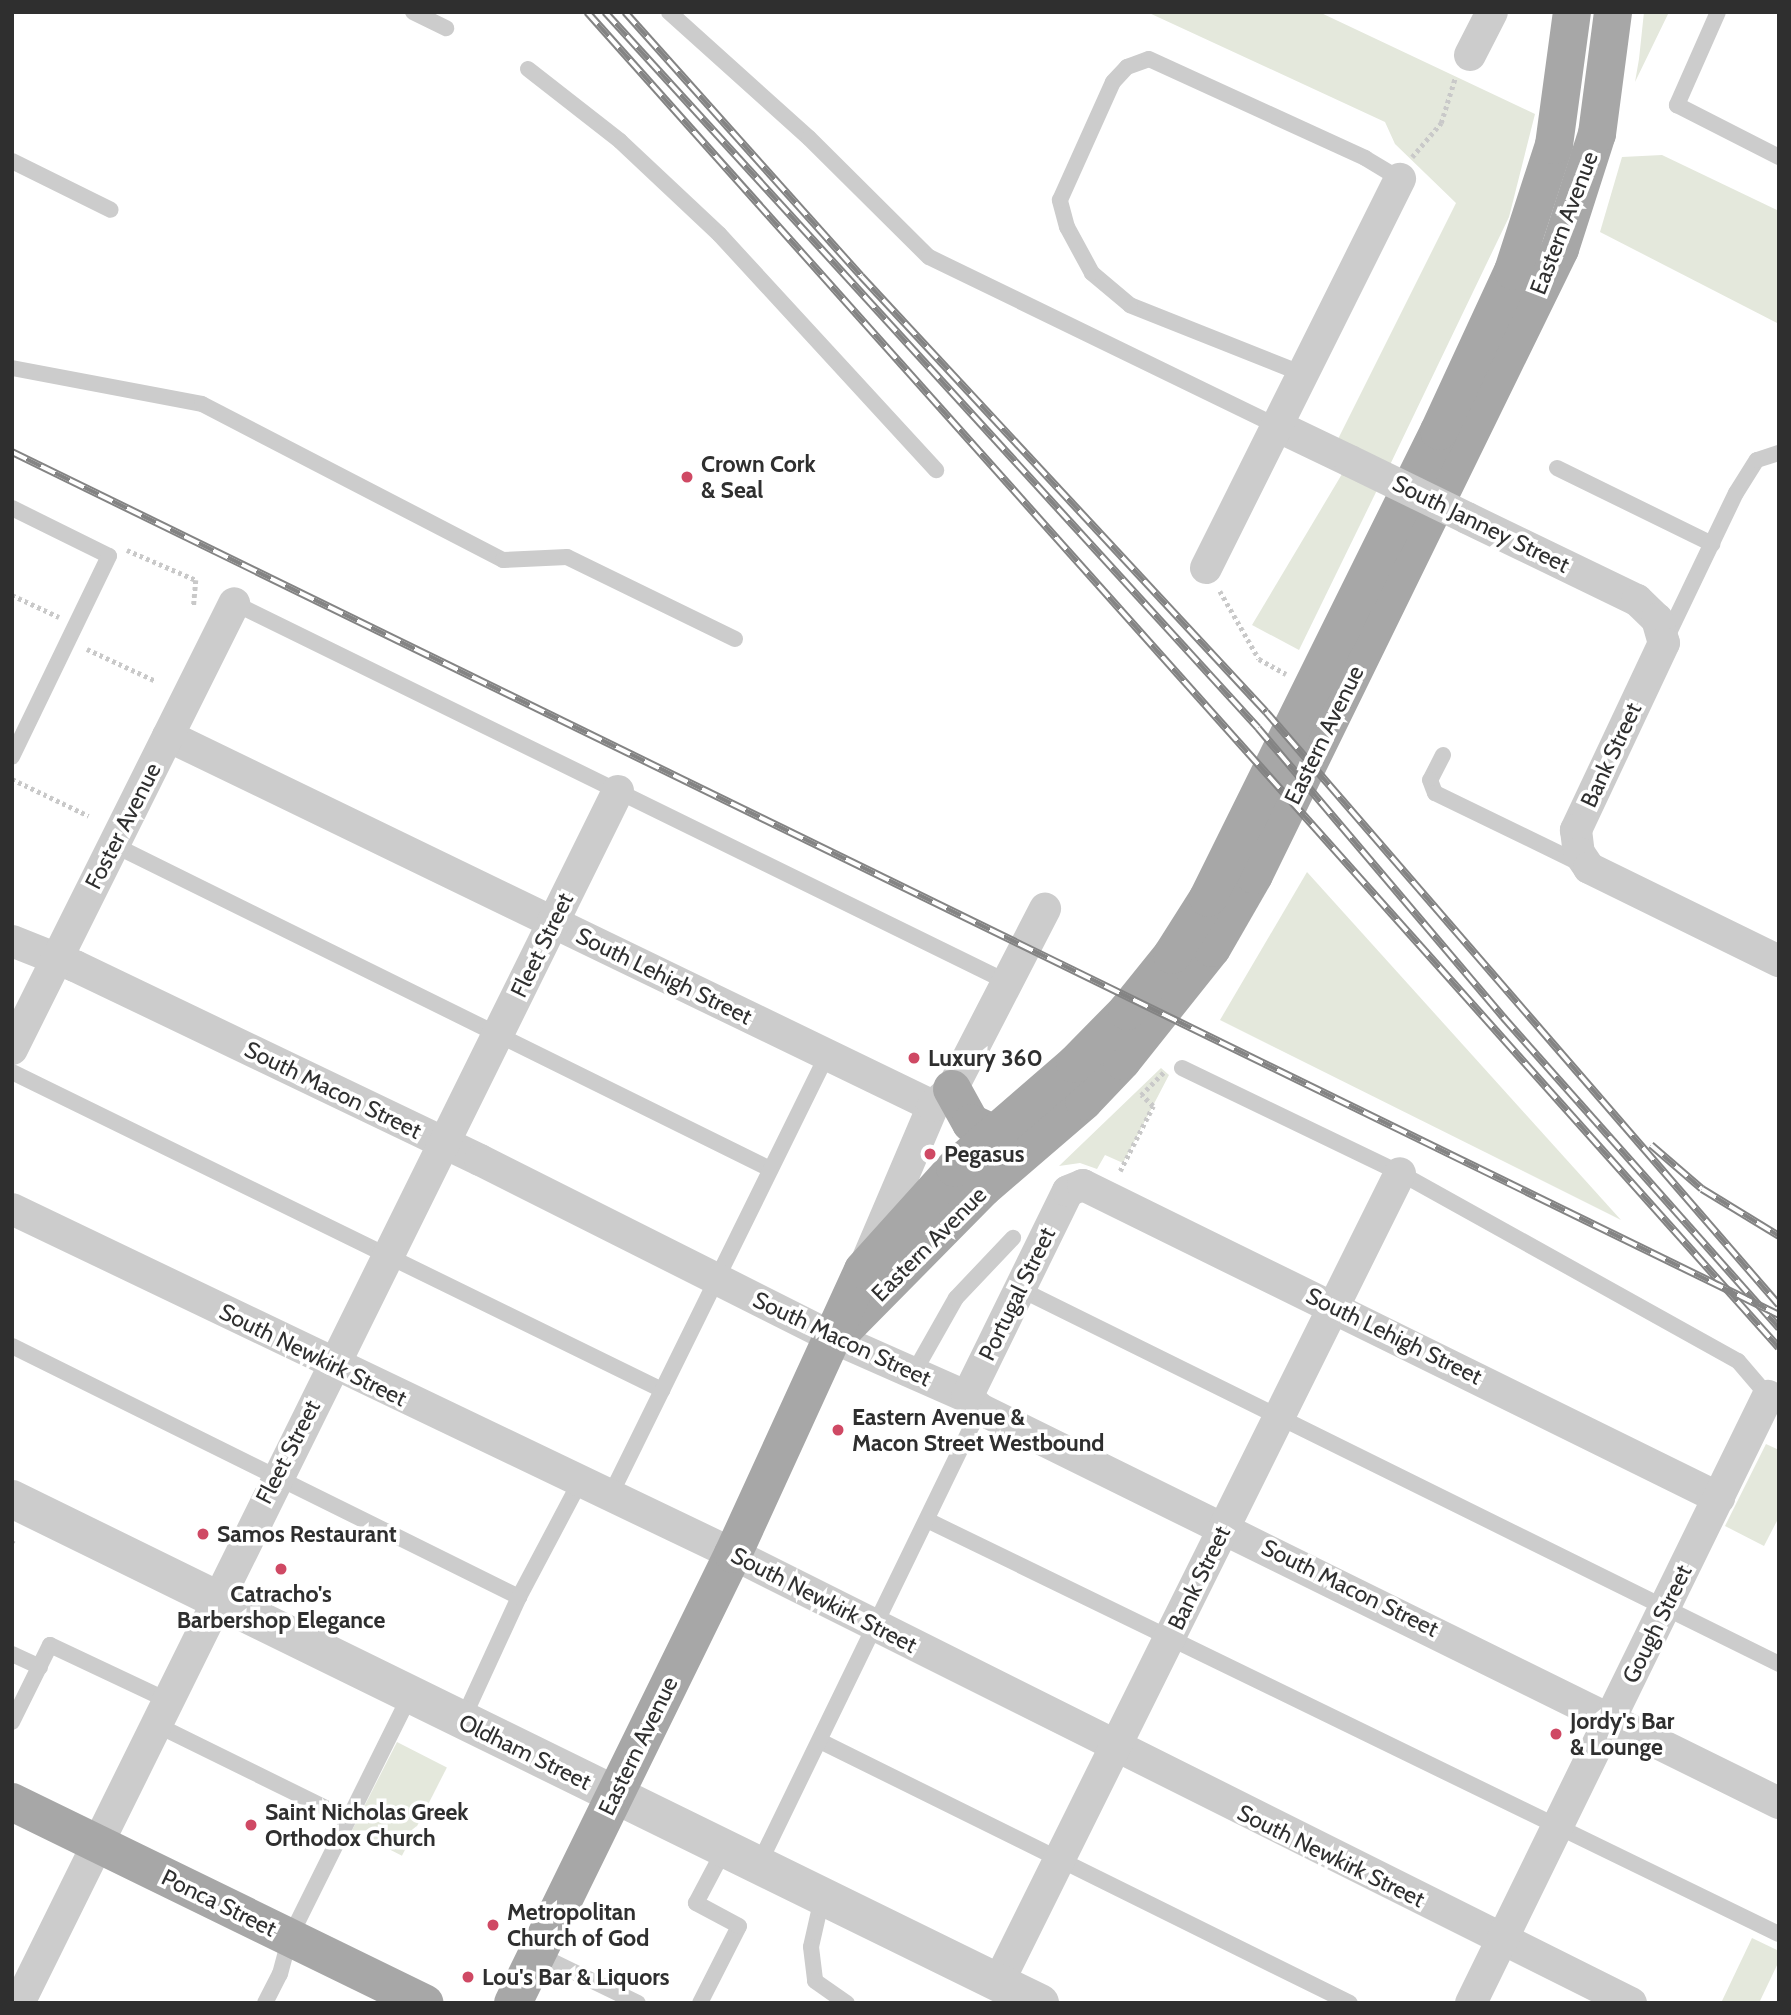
<!DOCTYPE html>
<html>
<head>
<meta charset="utf-8">
<style>
	body { margin:0 }
	#map { position:relative; width:1791px; height:2015px; overflow:hidden; background:#fff; font-family:Cabin,sans-serif }
	div>[style] { position:absolute }
	.green>* { inset:0; background:#e4e8dc; transform-origin:0 0 }
	.path>* { height:4.5px; margin-top:-2.25px; transform-origin:0; background:repeating-linear-gradient(90deg,#c9c9c9 0 3.5px,transparent 0 7px) }
	.service>* { height:16px; margin:-8px; padding:0 8px; transform-origin:8px; border-radius:8px; background:#ccc }
	.minor>* { height:32px; margin:-16px; padding:0 16px; transform-origin:16px; border-radius:16px; background:#ccc }
	.tertiary>* { height:38px; margin:-19px; padding:0 19px; transform-origin:19px; border-radius:19px; background:#ccc }
	.primary>* { height:38px; margin:-19px; padding:0 19px; transform-origin:19px; border-radius:19px; background:#a7a7a7 }
	.rail>* { height:8px; margin-top:-4px; transform-origin:0; background:repeating-linear-gradient(90deg,#fff 0 16px,#848484 0 32px); box-sizing:border-box; border-block:2px solid #848484 }
	.minor-bridge>* { height:32px; margin:-16px; padding:0 16px; transform-origin:16px; border-radius:16px; background:#ccc }
	.dots>* { width:19px; height:19px; translate:-50% -50%; box-sizing:border-box; border:4px solid #fff; border-radius:50% }
	span { translate:-50% -50%; white-space:nowrap; text-align:center; line-height:1.15; -webkit-text-stroke:7px #fff; paint-order:stroke }
	.street-label { font-size:23px; color:#2f2f2f }
	.poi-label { font-size:23px; color:#2f2f2f; font-weight:700 }
	.left { translate:0 -50%; text-align:left }
	.frame { position:absolute; inset:0; border:14px solid #2f2f2f; pointer-events:none }
</style>
</head>
<body>
<div id="map">
	<div class="green">
		<div style="clip-path:polygon(1147px 12px,1319px 12px,1535px 114px,1509px 217px,1388px 469px,1336px 443px,1456px 203px,1395px 144px,1385px 122px)"></div>
		<div style="clip-path:polygon(1644px 12px,1669px 12px,1635px 82px,1639px 59px)"></div>
		<div style="clip-path:polygon(1662px 155px,1779px 211px,1779px 324px,1600px 232px,1622px 157px)"></div>
		<div style="clip-path:polygon(1342px 474px,1379px 486px,1299px 650px,1252px 625px)"></div>
		<div style="clip-path:polygon(1307px 872px,1621px 1220px,1220px 1020px)"></div>
		<div style="clip-path:polygon(1161px 1068px,1169px 1075px,1123px 1163px,1105px 1155px,1097px 1169px,1080px 1163px,1059px 1166px)"></div>
		<div style="clip-path:polygon(1766px 1444px,1779px 1450px,1779px 1517px,1764px 1546px,1725px 1526px)"></div>
		<div style="left:397px;top:1742px;width:56px;height:99px;rotate:27deg"></div>
		<div style="clip-path:polygon(1752px 1938px,1779px 1951px,1779px 1961px,1759px 2003px,1721px 2003px)"></div>
	</div>
	<div class="path">
		<div style="left:1412px;top:157px;width:45px;rotate:-49.5deg"></div>
		<div style="left:1441px;top:123px;width:47px;rotate:-72.7deg"></div>
		<div style="left:127px;top:550px;width:75px;rotate:23.5deg"></div>
		<div style="left:196px;top:580px;width:25px;rotate:95deg"></div>
		<div style="left:1220px;top:591px;width:78px;rotate:60.2deg"></div>
		<div style="left:1259px;top:659px;width:31px;rotate:29deg"></div>
		<div style="left:12px;top:595px;width:52px;rotate:25.1deg"></div>
		<div style="left:87px;top:649px;width:76px;rotate:24.9deg"></div>
		<div style="left:12px;top:779px;width:85px;rotate:25.7deg"></div>
		<div style="left:1120px;top:1171px;width:73px;rotate:-63.1deg"></div>
		<div style="left:1153px;top:1106px;width:16px;rotate:-137deg"></div>
		<div style="left:1141px;top:1095px;width:33px;rotate:-45deg"></div>
		<div style="left:12px;top:1542px;width:2px;rotate:-63deg"></div>
	</div>
	<div class="service">
		<div style="left:413px;top:12px;width:37px;rotate:26deg"></div>
		<div style="left:669px;top:12px;width:188px;rotate:42deg"></div>
		<div style="left:809px;top:138px;width:169px;rotate:44.8deg"></div>
		<div style="left:929px;top:257px;width:387px;rotate:25.9deg"></div>
		<div style="left:1718px;top:12px;width:102px;rotate:113.8deg"></div>
		<div style="left:1677px;top:105px;width:114px;rotate:27deg"></div>
		<div style="left:528px;top:69px;width:117px;rotate:38deg"></div>
		<div style="left:620px;top:141px;width:136px;rotate:43.2deg"></div>
		<div style="left:719px;top:234px;width:321px;rotate:47.4deg"></div>
		<div style="left:12px;top:161px;width:110px;rotate:26.3deg"></div>
		<div style="left:12px;top:368px;width:193px;rotate:10.7deg"></div>
		<div style="left:202px;top:404px;width:339px;rotate:27.4deg"></div>
		<div style="left:503px;top:560px;width:64px;rotate:-2.7deg"></div>
		<div style="left:567px;top:557px;width:187px;rotate:26deg"></div>
		<div style="left:1303px;top:374px;width:186px;rotate:-158.3deg"></div>
		<div style="left:1130px;top:305px;width:50px;rotate:-139.9deg"></div>
		<div style="left:1092px;top:273px;width:52px;rotate:-118.5deg"></div>
		<div style="left:1067px;top:227px;width:28px;rotate:-105deg"></div>
		<div style="left:1060px;top:200px;width:129px;rotate:-65.8deg"></div>
		<div style="left:1113px;top:82px;width:21px;rotate:-47deg"></div>
		<div style="left:1127px;top:67px;width:23px;rotate:-20deg"></div>
		<div style="left:1149px;top:59px;width:238px;rotate:24.6deg"></div>
		<div style="left:1365px;top:158px;width:41px;rotate:31deg"></div>
		<div style="left:1557px;top:468px;width:173px;rotate:26.1deg"></div>
		<div style="left:12px;top:508px;width:108px;rotate:26.3deg"></div>
		<div style="left:109px;top:556px;width:223px;rotate:115.8deg"></div>
		<div style="left:234px;top:603px;width:861px;rotate:26.12deg"></div>
		<div style="left:1665px;top:641px;width:164px;rotate:-64.4deg"></div>
		<div style="left:1736px;top:493px;width:39px;rotate:-58deg"></div>
		<div style="left:1757px;top:460px;width:23px;rotate:-18deg"></div>
		<div style="left:1443px;top:755px;width:28px;rotate:117deg"></div>
		<div style="left:1430px;top:780px;width:14px;rotate:69deg"></div>
		<div style="left:1435px;top:793px;width:162px;rotate:25.9deg"></div>
		<div style="left:114px;top:845px;width:732px;rotate:26.28deg"></div>
		<div style="left:1182px;top:1068px;width:242px;rotate:25.7deg"></div>
		<div style="left:1400px;top:1173px;width:387px;rotate:29.1deg"></div>
		<div style="left:1738px;top:1361px;width:46px;rotate:49.4deg"></div>
		<div style="left:12px;top:1072px;width:724px;rotate:26.07deg"></div>
		<div style="left:1020px;top:1289px;width:847px;rotate:26.29deg"></div>
		<div style="left:12px;top:1346px;width:566px;rotate:26.34deg"></div>
		<div style="left:913px;top:1374px;width:87px;rotate:-60.5deg"></div>
		<div style="left:956px;top:1298px;width:83px;rotate:-46.5deg"></div>
		<div style="left:610px;top:1496px;width:491px;rotate:-63.8deg"></div>
		<div style="left:927px;top:1520px;width:947px;rotate:25.92deg"></div>
		<div style="left:12px;top:1654px;width:31px;rotate:25deg"></div>
		<div style="left:462px;top:1721px;width:136px;rotate:-65.3deg"></div>
		<div style="left:519px;top:1597px;width:130px;rotate:-62.1deg"></div>
		<div style="left:12px;top:1722px;width:86px;rotate:-63.7deg"></div>
		<div style="left:50px;top:1645px;width:129px;rotate:25.2deg"></div>
		<div style="left:155px;top:1724px;width:215px;rotate:26.2deg"></div>
		<div style="left:820px;top:1741px;width:591px;rotate:26.31deg"></div>
		<div style="left:758px;top:1866px;width:508px;rotate:-64.09deg"></div>
		<div style="left:822px;top:1898px;width:50px;rotate:102.7deg"></div>
		<div style="left:811px;top:1947px;width:34px;rotate:83deg"></div>
		<div style="left:815px;top:1981px;width:39px;rotate:35deg"></div>
		<div style="left:537px;top:1954px;width:112px;rotate:25.9deg"></div>
		<div style="left:265px;top:2003px;width:33px;rotate:-63deg"></div>
		<div style="left:280px;top:1974px;width:38px;rotate:-75deg"></div>
		<div style="left:290px;top:1937px;width:270px;rotate:-63.6deg"></div>
		<div style="left:700px;top:2003px;width:86px;rotate:-63.1deg"></div>
		<div style="left:739px;top:1926px;width:49px;rotate:-151.9deg"></div>
		<div style="left:696px;top:1903px;width:60px;rotate:-62.2deg"></div>
	</div>
	<div class="minor">
		<div style="left:1470px;top:55px;width:48px;rotate:-62.9deg"></div>
		<div style="left:1277px;top:426px;width:81px;rotate:25.6deg"></div>
		<div style="left:1467px;top:518px;width:189px;rotate:25.8deg"></div>
		<div style="left:1637px;top:600px;width:28px;rotate:44deg"></div>
		<div style="left:1657px;top:619px;width:25px;rotate:74deg"></div>
		<div style="left:1664px;top:643px;width:207px;rotate:115.2deg"></div>
		<div style="left:1576px;top:830px;width:23px;rotate:83deg"></div>
		<div style="left:1579px;top:853px;width:18px;rotate:56deg"></div>
		<div style="left:1589px;top:868px;width:212px;rotate:26.1deg"></div>
		<div style="left:1206px;top:568px;width:435px;rotate:-63.5deg"></div>
		<div style="left:168px;top:736px;width:850px;rotate:25.81deg"></div>
		<div style="left:12px;top:941px;width:68px;rotate:21.6deg"></div>
		<div style="left:75px;top:966px;width:449px;rotate:25.6deg"></div>
		<div style="left:480px;top:1160px;width:396px;rotate:26.7deg"></div>
		<div style="left:834px;top:1338px;width:145px;rotate:23.9deg"></div>
		<div style="left:967px;top:1397px;width:18px;rotate:43deg"></div>
		<div style="left:980px;top:1409px;width:891px;rotate:26.25deg"></div>
		<div style="left:12px;top:1049px;width:498px;rotate:-63.5deg"></div>
		<div style="left:12px;top:1209px;width:799px;rotate:25.57deg"></div>
		<div style="left:733px;top:1554px;width:1004px;rotate:26.57deg"></div>
		<div style="left:866px;top:1263px;width:171px;rotate:-66.9deg"></div>
		<div style="left:933px;top:1106px;width:25px;rotate:-42deg"></div>
		<div style="left:952px;top:1089px;width:203px;rotate:-62.7deg"></div>
		<div style="left:967px;top:1397px;width:229px;rotate:-63.9deg"></div>
		<div style="left:1068px;top:1191px;width:16px;rotate:-22deg"></div>
		<div style="left:1083px;top:1185px;width:709px;rotate:26.2deg"></div>
		<div style="left:998px;top:1983px;width:904px;rotate:-63.6deg"></div>
		<div style="left:19px;top:2003px;width:1352px;rotate:-63.7deg"></div>
		<div style="left:1471px;top:2003px;width:676px;rotate:-63.93deg"></div>
	</div>
	<div class="tertiary">
		<div style="left:12px;top:1499px;width:1145px;rotate:26.12deg"></div>
	</div>
	<div class="primary">
		<div style="left:952px;top:1089px;width:39px;rotate:61deg"></div>
		<div style="left:971px;top:1123px;width:26px;rotate:25deg"></div>
		<div style="left:846px;top:1327px;width:195px;rotate:-45.4deg"></div>
		<div style="left:983px;top:1188px;width:133px;rotate:-40.7deg"></div>
		<div style="left:1084px;top:1101px;width:55px;rotate:-46.5deg"></div>
		<div style="left:1122px;top:1061px;width:144px;rotate:-51.5deg"></div>
		<div style="left:1212px;top:948px;width:84px;rotate:-60.1deg"></div>
		<div style="left:1254px;top:875px;width:697px;rotate:-63.95deg"></div>
		<div style="left:1560px;top:249px;width:121px;rotate:-72.2deg"></div>
		<div style="left:1597px;top:134px;width:123px;rotate:-82.5deg"></div>
		<div style="left:12px;top:1802px;width:459px;rotate:26deg"></div>
		<div style="left:513px;top:2003px;width:500px;rotate:-63.9deg"></div>
		<div style="left:733px;top:1554px;width:312px;rotate:-65.4deg"></div>
		<div style="left:863px;top:1270px;width:137px;rotate:-48deg"></div>
		<div style="left:955px;top:1168px;width:159px;rotate:-40.9deg"></div>
		<div style="left:1075px;top:1064px;width:74px;rotate:-45.5deg"></div>
		<div style="left:1127px;top:1011px;width:72px;rotate:-51.2deg"></div>
		<div style="left:1172px;top:955px;width:67px;rotate:-57.7deg"></div>
		<div style="left:1208px;top:898px;width:521px;rotate:-63.68deg"></div>
		<div style="left:1439px;top:431px;width:176px;rotate:-65.2deg"></div>
		<div style="left:1513px;top:271px;width:133px;rotate:-72deg"></div>
		<div style="left:1554px;top:145px;width:134px;rotate:-82.3deg"></div>
	</div>
	<div class="rail">
		<div style="left:587px;top:12px;width:1790px;rotate:48.26deg"></div>
		<div style="left:605px;top:12px;width:969px;rotate:47.63deg"></div>
		<div style="left:1258px;top:728px;width:379px;rotate:49.7deg"></div>
		<div style="left:1503px;top:1017px;width:416px;rotate:48.4deg"></div>
		<div style="left:625px;top:12px;width:354px;rotate:48.2deg"></div>
		<div style="left:861px;top:276px;width:595px;rotate:47.11deg"></div>
		<div style="left:1266px;top:712px;width:784px;rotate:49.14deg"></div>
		<div style="left:12px;top:452px;width:1966px;rotate:26.03deg"></div>
		<div style="left:1651px;top:1145px;width:67px;rotate:40.8deg"></div>
		<div style="left:1702px;top:1189px;width:90px;rotate:31.4deg"></div>
	</div>
	<div class="minor-bridge">
		<div style="left:1350px;top:461px;width:130px;rotate:26deg"></div>
	</div>
	<div class="dots">
		<div style="left:687px;top:477px;background:#cf4964"></div>
		<div style="left:914px;top:1058px;background:#cf4964"></div>
		<div style="left:930px;top:1154px;background:#cf4964"></div>
		<div style="left:838px;top:1430px;background:#cf4964"></div>
		<div style="left:203px;top:1534px;background:#cf4964"></div>
		<div style="left:281px;top:1569px;background:#cf4964"></div>
		<div style="left:1556px;top:1734px;background:#cf4964"></div>
		<div style="left:251px;top:1825px;background:#cf4964"></div>
		<div style="left:493px;top:1925px;background:#cf4964"></div>
		<div style="left:468px;top:1977px;background:#cf4964"></div>
	</div>
	<div class="street-label">
		<span style="left:1564px;top:223px;rotate:-69deg">Eastern Avenue</span>
		<span style="left:1481px;top:524px;rotate:26deg">South Janney Street</span>
		<span style="left:1324px;top:735px;rotate:-64deg">Eastern Avenue</span>
		<span style="left:1611px;top:755px;rotate:-65deg">Bank Street</span>
		<span style="left:123px;top:826px;rotate:-63deg">Foster Avenue</span>
		<span style="left:542px;top:945px;rotate:-64deg">Fleet Street</span>
		<span style="left:664px;top:976px;rotate:26deg">South Lehigh Street</span>
		<span style="left:333px;top:1090px;rotate:26deg">South Macon Street</span>
		<span style="left:929px;top:1244px;rotate:-45deg">Eastern Avenue</span>
		<span style="left:1017px;top:1294px;rotate:-64deg">Portugal Street</span>
		<span style="left:1394px;top:1336px;rotate:26deg">South Lehigh Street</span>
		<span style="left:842px;top:1339px;rotate:25deg">South Macon Street</span>
		<span style="left:313px;top:1355px;rotate:26deg">South Newkirk Street</span>
		<span style="left:288px;top:1452px;rotate:-63deg">Fleet Street</span>
		<span style="left:1199px;top:1578px;rotate:-64deg">Bank Street</span>
		<span style="left:1350px;top:1588px;rotate:26deg">South Macon Street</span>
		<span style="left:824px;top:1600px;rotate:27deg">South Newkirk Street</span>
		<span style="left:1657px;top:1624px;rotate:-64deg">Gough Street</span>
		<span style="left:638px;top:1746px;rotate:-64deg">Eastern Avenue</span>
		<span style="left:525px;top:1752px;rotate:26deg">Oldham Street</span>
		<span style="left:1331px;top:1856px;rotate:26deg">South Newkirk Street</span>
		<span style="left:219px;top:1903px;rotate:26deg">Ponca Street</span>
	</div>
	<div class="poi-label">
		<span class="left" style="left:701px;top:477px">Crown Cork<br>&amp; Seal</span>
		<span class="left" style="left:928px;top:1058px">Luxury 360</span>
		<span class="left" style="left:944px;top:1154px">Pegasus</span>
		<span class="left" style="left:852px;top:1430px">Eastern Avenue &amp;<br>Macon Street Westbound</span>
		<span class="left" style="left:217px;top:1534px">Samos Restaurant</span>
		<span style="left:281px;top:1607px">Catracho's<br>Barbershop Elegance</span>
		<span class="left" style="left:1570px;top:1734px">Jordy's Bar<br>&amp; Lounge</span>
		<span class="left" style="left:265px;top:1825px">Saint Nicholas Greek<br>Orthodox Church</span>
		<span class="left" style="left:507px;top:1925px">Metropolitan<br>Church of God</span>
		<span class="left" style="left:482px;top:1977px">Lou's Bar &amp; Liquors</span>
	</div>
	<div class="frame"></div>
</div>
</body>
</html>
